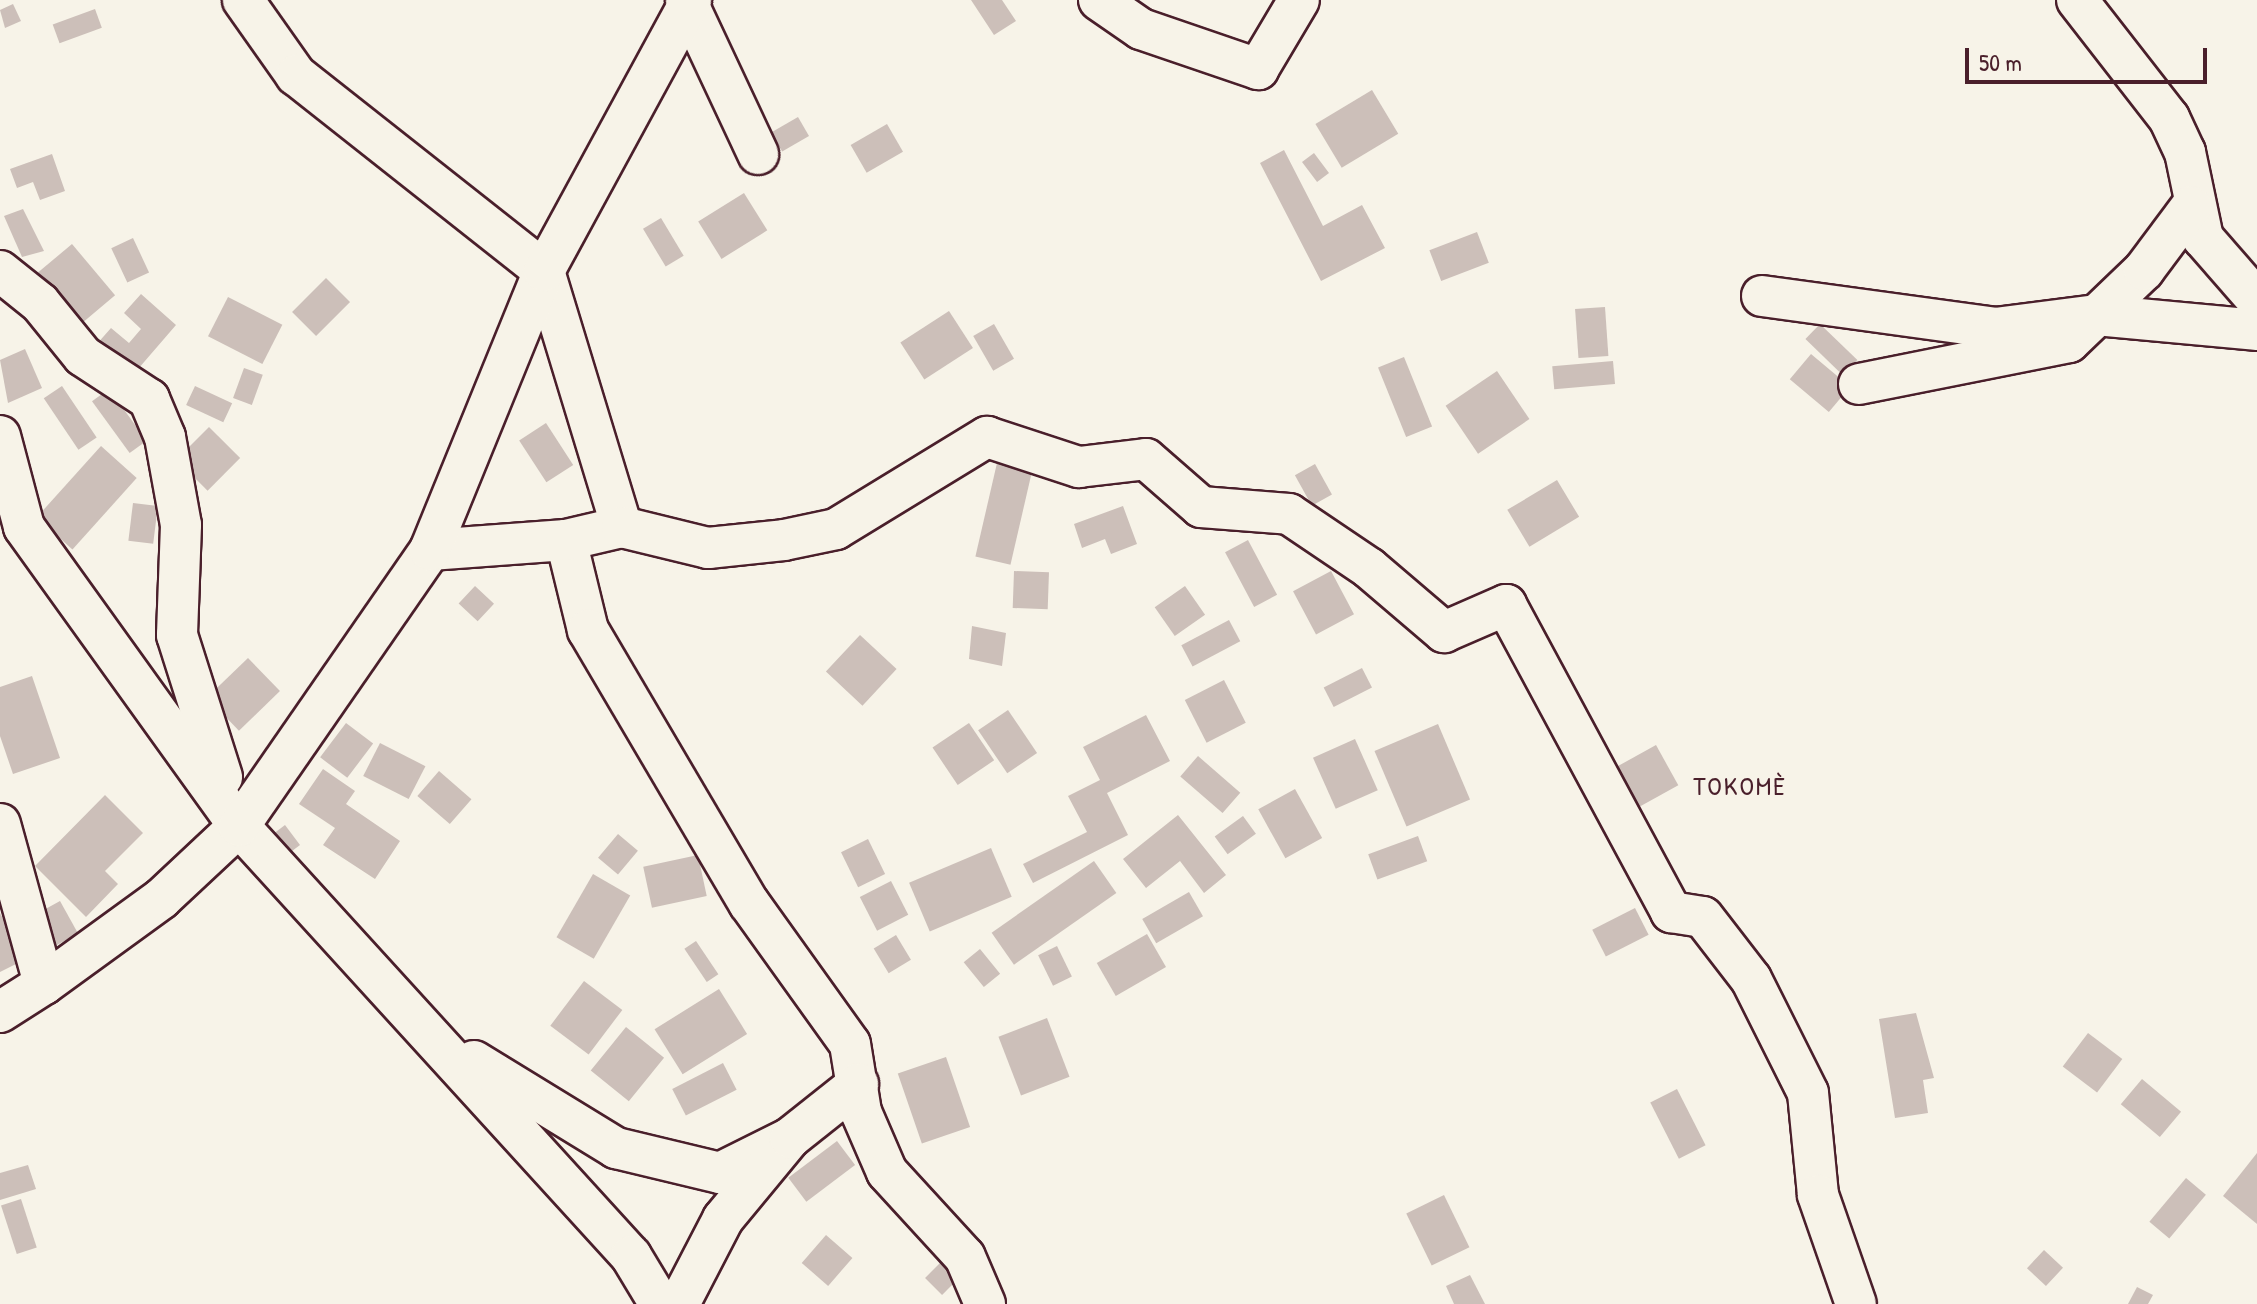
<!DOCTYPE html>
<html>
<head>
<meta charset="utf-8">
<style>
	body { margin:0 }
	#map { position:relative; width:2257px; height:1304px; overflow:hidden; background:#f7f3e8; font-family:"Patrick Hand",sans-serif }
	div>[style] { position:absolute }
	.building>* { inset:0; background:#ccbfb9; transform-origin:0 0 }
	.roads { filter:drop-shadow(2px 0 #4a1f2b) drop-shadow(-2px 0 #4a1f2b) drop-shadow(0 2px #4a1f2b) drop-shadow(0 -2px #4a1f2b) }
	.minor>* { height:40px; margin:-20px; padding:0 20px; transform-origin:20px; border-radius:20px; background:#f7f3e8 }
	span { translate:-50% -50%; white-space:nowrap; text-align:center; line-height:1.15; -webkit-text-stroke:7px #f7f3e8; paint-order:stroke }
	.quarter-label { font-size:26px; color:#4a1f2b; letter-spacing:2px }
	.scale { position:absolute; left:1965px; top:48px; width:242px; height:36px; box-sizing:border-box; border:4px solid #4a1f2b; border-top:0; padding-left:10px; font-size:24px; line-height:28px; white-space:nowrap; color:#4a1f2b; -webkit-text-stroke:6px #f7f3e8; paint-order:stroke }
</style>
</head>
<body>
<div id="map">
	<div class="building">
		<div style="clip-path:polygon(971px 0,1002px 0,1016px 21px,994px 35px)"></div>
		<div style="clip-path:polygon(13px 4px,21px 21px,5px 28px,0 10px)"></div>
		<div style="left:95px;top:9px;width:20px;height:45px;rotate:70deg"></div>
		<div style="left:1372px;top:90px;width:51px;height:66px;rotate:59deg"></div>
		<div style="left:798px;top:117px;width:22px;height:31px;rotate:60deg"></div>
		<div style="left:887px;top:124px;width:32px;height:42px;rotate:60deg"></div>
		<div style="clip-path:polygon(1284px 150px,1323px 226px,1362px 205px,1385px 248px,1321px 281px,1260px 163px)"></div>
		<div style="left:1314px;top:153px;width:25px;height:15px;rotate:53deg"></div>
		<div style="clip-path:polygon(52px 154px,65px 191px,40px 200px,33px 182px,17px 188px,10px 169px)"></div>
		<div style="left:744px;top:193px;width:44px;height:54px;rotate:58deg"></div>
		<div style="clip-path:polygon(23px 209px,44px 251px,22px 257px,4px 216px)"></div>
		<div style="left:661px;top:218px;width:44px;height:21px;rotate:59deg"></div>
		<div style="left:1477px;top:232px;width:33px;height:51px;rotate:69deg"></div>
		<div style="left:133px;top:238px;width:38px;height:24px;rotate:65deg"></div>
		<div style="left:72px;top:244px;width:67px;height:48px;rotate:50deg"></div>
		<div style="left:326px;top:278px;width:34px;height:48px;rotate:45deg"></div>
		<div style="clip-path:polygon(141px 294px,176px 325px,132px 376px,96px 345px,111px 328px,129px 343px,141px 329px,124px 313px)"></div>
		<div style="left:228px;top:297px;width:61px;height:44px;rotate:27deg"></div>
		<div style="left:1605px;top:307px;width:49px;height:30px;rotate:86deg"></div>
		<div style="left:949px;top:311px;width:44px;height:58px;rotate:57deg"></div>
		<div style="left:994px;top:324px;width:40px;height:24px;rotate:60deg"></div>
		<div style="left:1820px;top:324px;width:52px;height:21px;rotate:44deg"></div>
		<div style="clip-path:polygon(25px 349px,42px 388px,8px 403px,0 360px)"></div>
		<div style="left:1811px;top:354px;width:51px;height:33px;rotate:40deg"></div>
		<div style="left:1404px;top:357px;width:75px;height:28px;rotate:68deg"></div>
		<div style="left:1613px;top:361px;width:23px;height:61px;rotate:85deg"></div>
		<div style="left:244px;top:368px;width:20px;height:32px;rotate:20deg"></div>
		<div style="left:1497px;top:371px;width:58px;height:62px;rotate:56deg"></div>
		<div style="left:62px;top:386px;width:62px;height:22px;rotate:56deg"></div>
		<div style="left:195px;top:386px;width:41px;height:21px;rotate:25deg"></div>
		<div style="left:109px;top:389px;width:64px;height:21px;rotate:54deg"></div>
		<div style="left:546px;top:423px;width:50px;height:32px;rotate:57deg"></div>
		<div style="left:209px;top:427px;width:44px;height:46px;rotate:45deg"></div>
		<div style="left:101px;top:446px;width:48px;height:96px;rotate:42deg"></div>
		<div style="left:997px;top:463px;width:36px;height:96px;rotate:13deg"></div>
		<div style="left:1315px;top:464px;width:35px;height:23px;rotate:61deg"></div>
		<div style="left:1557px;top:480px;width:43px;height:58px;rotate:59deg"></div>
		<div style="left:133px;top:503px;width:25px;height:38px;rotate:7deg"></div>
		<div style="clip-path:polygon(1123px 506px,1137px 544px,1111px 554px,1105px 539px,1082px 548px,1074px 524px)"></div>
		<div style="left:1248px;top:540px;width:62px;height:26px;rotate:62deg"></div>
		<div style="left:1014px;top:571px;width:35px;height:37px;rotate:2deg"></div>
		<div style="left:1331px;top:571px;width:49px;height:43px;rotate:62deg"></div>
		<div style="left:475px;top:586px;width:26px;height:24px;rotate:43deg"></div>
		<div style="left:1185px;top:586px;width:35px;height:37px;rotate:55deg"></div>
		<div style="left:1229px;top:620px;width:24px;height:54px;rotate:62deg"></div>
		<div style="clip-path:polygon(972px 626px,1006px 633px,1002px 666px,969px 659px)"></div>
		<div style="left:860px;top:635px;width:50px;height:50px;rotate:43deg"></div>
		<div style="left:248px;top:658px;width:46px;height:57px;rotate:46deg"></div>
		<div style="left:1362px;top:668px;width:22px;height:43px;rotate:63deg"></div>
		<div style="clip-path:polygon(32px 676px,60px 758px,13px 774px,0 736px,0 687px)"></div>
		<div style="left:1224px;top:680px;width:48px;height:44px;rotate:63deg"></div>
		<div style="left:1008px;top:710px;width:52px;height:36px;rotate:56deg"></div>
		<div style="clip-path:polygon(1146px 715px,1170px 761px,1107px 793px,1128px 835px,1033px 883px,1023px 864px,1087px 832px,1068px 796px,1100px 780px,1083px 747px)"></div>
		<div style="left:346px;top:723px;width:34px;height:43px;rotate:37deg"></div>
		<div style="left:969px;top:723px;width:45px;height:44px;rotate:56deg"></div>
		<div style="left:1438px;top:724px;width:82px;height:69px;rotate:67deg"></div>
		<div style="left:1355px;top:739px;width:56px;height:46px;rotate:66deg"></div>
		<div style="left:380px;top:743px;width:51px;height:37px;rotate:27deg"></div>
		<div style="left:1656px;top:745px;width:46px;height:45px;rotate:61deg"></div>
		<div style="left:1198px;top:756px;width:56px;height:27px;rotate:41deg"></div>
		<div style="clip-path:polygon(323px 769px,355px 791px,346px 804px,400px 841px,375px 879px,323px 845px,335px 828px,299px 804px)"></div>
		<div style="left:439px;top:771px;width:43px;height:33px;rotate:41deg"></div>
		<div style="left:1295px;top:789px;width:56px;height:42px;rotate:61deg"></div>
		<div style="clip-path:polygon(105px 795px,143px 833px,105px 871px,118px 884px,86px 917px,35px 866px)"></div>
		<div style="clip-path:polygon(1178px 815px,1226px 875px,1204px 893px,1180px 861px,1146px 888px,1123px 859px)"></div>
		<div style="left:1243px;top:816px;width:22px;height:35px;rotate:54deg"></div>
		<div style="left:285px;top:825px;width:25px;height:26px;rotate:53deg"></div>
		<div style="left:618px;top:834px;width:26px;height:31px;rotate:40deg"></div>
		<div style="left:1418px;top:836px;width:27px;height:53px;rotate:70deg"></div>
		<div style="left:868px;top:839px;width:39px;height:30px;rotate:64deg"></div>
		<div style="left:991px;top:848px;width:53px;height:89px;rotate:67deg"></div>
		<div style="left:698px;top:855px;width:42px;height:56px;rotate:78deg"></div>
		<div style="left:1094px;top:861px;width:39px;height:125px;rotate:55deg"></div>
		<div style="left:593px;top:874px;width:43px;height:73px;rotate:30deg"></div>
		<div style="left:891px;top:881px;width:38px;height:35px;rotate:63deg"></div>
		<div style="left:1189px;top:892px;width:28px;height:54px;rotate:60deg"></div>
		<div style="left:60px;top:901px;width:37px;height:29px;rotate:61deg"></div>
		<div style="left:1635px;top:908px;width:30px;height:48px;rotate:63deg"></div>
		<div style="clip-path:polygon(0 913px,24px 960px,0 972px)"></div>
		<div style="left:1147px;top:934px;width:38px;height:58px;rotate:60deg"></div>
		<div style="left:896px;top:935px;width:29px;height:26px;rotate:59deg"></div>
		<div style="left:696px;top:941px;width:40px;height:14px;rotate:56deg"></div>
		<div style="left:1057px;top:946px;width:34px;height:21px;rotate:64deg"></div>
		<div style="left:980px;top:949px;width:32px;height:21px;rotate:51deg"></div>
		<div style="left:584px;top:981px;width:48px;height:56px;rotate:37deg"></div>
		<div style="left:719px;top:989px;width:53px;height:76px;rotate:58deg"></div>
		<div style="clip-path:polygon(1916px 1013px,1934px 1078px,1923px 1080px,1928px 1113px,1895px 1118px,1879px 1019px)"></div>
		<div style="left:1047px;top:1018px;width:63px;height:52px;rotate:69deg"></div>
		<div style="left:626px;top:1027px;width:49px;height:56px;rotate:39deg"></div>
		<div style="left:2088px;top:1033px;width:43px;height:42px;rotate:37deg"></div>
		<div style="left:946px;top:1057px;width:74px;height:51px;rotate:71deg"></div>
		<div style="left:723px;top:1063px;width:30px;height:57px;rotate:63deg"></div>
		<div style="left:2142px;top:1079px;width:51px;height:33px;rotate:40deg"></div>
		<div style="left:1677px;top:1089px;width:63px;height:30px;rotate:63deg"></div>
		<div style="left:837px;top:1141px;width:30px;height:61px;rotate:53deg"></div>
		<div style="clip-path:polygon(2257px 1153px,2257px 1224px,2223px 1196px)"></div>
		<div style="clip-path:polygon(28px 1165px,36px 1189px,0 1200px,0 1173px)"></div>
		<div style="left:2186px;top:1178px;width:26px;height:57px;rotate:40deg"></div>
		<div style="left:1444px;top:1195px;width:58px;height:42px;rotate:64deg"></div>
		<div style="left:21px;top:1199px;width:51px;height:21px;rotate:72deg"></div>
		<div style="left:826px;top:1235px;width:35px;height:37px;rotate:41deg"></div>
		<div style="left:2044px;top:1250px;width:26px;height:25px;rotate:43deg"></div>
		<div style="left:947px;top:1256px;width:24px;height:31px;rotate:45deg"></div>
		<div style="clip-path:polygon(1470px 1275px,1485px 1304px,1454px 1304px,1446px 1286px)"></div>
		<div style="clip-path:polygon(2137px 1287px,2153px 1295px,2148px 1304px,2128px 1304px)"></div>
	</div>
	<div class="roads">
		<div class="minor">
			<div style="left:243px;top:0;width:92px;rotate:54.8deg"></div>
			<div style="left:296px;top:75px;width:316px;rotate:38.3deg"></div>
			<div style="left:544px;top:271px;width:268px;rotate:73.1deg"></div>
			<div style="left:686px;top:0;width:170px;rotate:64.9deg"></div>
			<div style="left:1099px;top:0;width:51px;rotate:34.6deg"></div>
			<div style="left:1141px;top:29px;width:124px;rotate:18.9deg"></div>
			<div style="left:1258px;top:69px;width:80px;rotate:-59.3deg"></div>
			<div style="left:2077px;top:0;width:150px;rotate:52.1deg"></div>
			<div style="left:2169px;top:118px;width:38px;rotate:65deg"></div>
			<div style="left:2185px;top:152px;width:88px;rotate:78.2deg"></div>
			<div style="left:2203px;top:238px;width:82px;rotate:48.9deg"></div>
			<div style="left:0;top:271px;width:51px;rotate:38.7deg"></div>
			<div style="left:40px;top:303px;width:68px;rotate:50.9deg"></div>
			<div style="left:83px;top:356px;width:79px;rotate:33.1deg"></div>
			<div style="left:149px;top:399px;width:41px;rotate:67.2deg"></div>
			<div style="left:165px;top:437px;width:89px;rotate:79.7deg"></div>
			<div style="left:181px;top:525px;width:110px;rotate:92.1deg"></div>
			<div style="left:177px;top:635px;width:149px;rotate:72.4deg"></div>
			<div style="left:1762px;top:296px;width:235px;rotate:7.8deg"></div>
			<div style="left:1995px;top:328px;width:102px;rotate:-7.3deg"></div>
			<div style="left:2096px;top:315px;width:162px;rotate:5.3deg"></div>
			<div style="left:1859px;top:384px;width:214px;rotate:-11.3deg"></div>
			<div style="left:2069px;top:342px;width:104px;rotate:-43.8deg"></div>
			<div style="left:2144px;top:270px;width:79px;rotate:-53.3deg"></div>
			<div style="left:0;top:436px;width:94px;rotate:75.2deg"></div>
			<div style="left:24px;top:527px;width:368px;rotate:54.3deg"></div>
			<div style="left:239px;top:826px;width:582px;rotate:47.65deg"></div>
			<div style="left:631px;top:1256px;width:56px;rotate:58.9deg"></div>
			<div style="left:566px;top:540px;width:93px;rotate:76.3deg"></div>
			<div style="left:588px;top:630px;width:317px;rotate:59.5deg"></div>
			<div style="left:749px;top:903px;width:173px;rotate:54.4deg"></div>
			<div style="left:850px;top:1044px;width:69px;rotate:80.8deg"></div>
			<div style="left:861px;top:1112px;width:65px;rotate:66.6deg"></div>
			<div style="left:887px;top:1172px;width:115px;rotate:47.5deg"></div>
			<div style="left:965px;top:1257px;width:51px;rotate:66.9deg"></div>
			<div style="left:430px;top:550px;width:136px;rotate:-4.2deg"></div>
			<div style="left:566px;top:540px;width:57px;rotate:-13.1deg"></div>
			<div style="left:622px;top:527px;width:89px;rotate:13.7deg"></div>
			<div style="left:708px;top:548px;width:76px;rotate:-6deg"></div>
			<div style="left:784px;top:540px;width:53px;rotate:-11.9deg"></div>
			<div style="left:836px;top:529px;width:177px;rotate:-31.4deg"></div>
			<div style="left:987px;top:437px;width:97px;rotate:18.1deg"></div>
			<div style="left:1079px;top:467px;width:67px;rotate:-6.8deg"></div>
			<div style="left:1146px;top:459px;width:73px;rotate:41.1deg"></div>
			<div style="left:1201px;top:507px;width:88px;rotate:4.5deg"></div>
			<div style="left:1289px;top:514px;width:97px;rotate:34deg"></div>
			<div style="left:1369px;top:568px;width:99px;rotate:40.5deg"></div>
			<div style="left:1444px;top:632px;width:68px;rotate:-23.5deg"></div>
			<div style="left:1506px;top:605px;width:349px;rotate:61.7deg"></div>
			<div style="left:1671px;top:912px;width:32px;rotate:9deg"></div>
			<div style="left:1703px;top:917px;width:78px;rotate:52.3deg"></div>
			<div style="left:1751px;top:979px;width:127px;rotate:63.4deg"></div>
			<div style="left:1808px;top:1093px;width:102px;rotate:84.4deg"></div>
			<div style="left:1818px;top:1195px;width:115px;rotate:70.8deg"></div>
			<div style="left:0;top:824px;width:166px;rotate:74.6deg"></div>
			<div style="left:44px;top:984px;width:52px;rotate:147.5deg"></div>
			<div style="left:44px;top:984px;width:145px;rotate:-36deg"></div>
			<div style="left:161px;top:899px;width:107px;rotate:-43.1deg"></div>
			<div style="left:239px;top:826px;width:336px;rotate:-55.3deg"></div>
			<div style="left:430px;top:550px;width:301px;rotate:-67.8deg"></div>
			<div style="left:544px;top:271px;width:308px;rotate:-61.5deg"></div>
			<div style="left:474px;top:1061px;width:167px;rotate:31.5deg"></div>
			<div style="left:616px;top:1148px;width:107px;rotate:13.5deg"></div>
			<div style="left:720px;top:1173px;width:78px;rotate:-26.6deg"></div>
			<div style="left:679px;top:1304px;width:96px;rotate:-62.6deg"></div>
			<div style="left:723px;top:1219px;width:105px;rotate:-50.4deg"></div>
			<div style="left:790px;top:1138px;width:87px;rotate:-38.5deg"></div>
		</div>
	</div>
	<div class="quarter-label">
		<span style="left:1740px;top:786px">TOKOMÈ</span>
	</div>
	<div class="scale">50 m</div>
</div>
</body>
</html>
